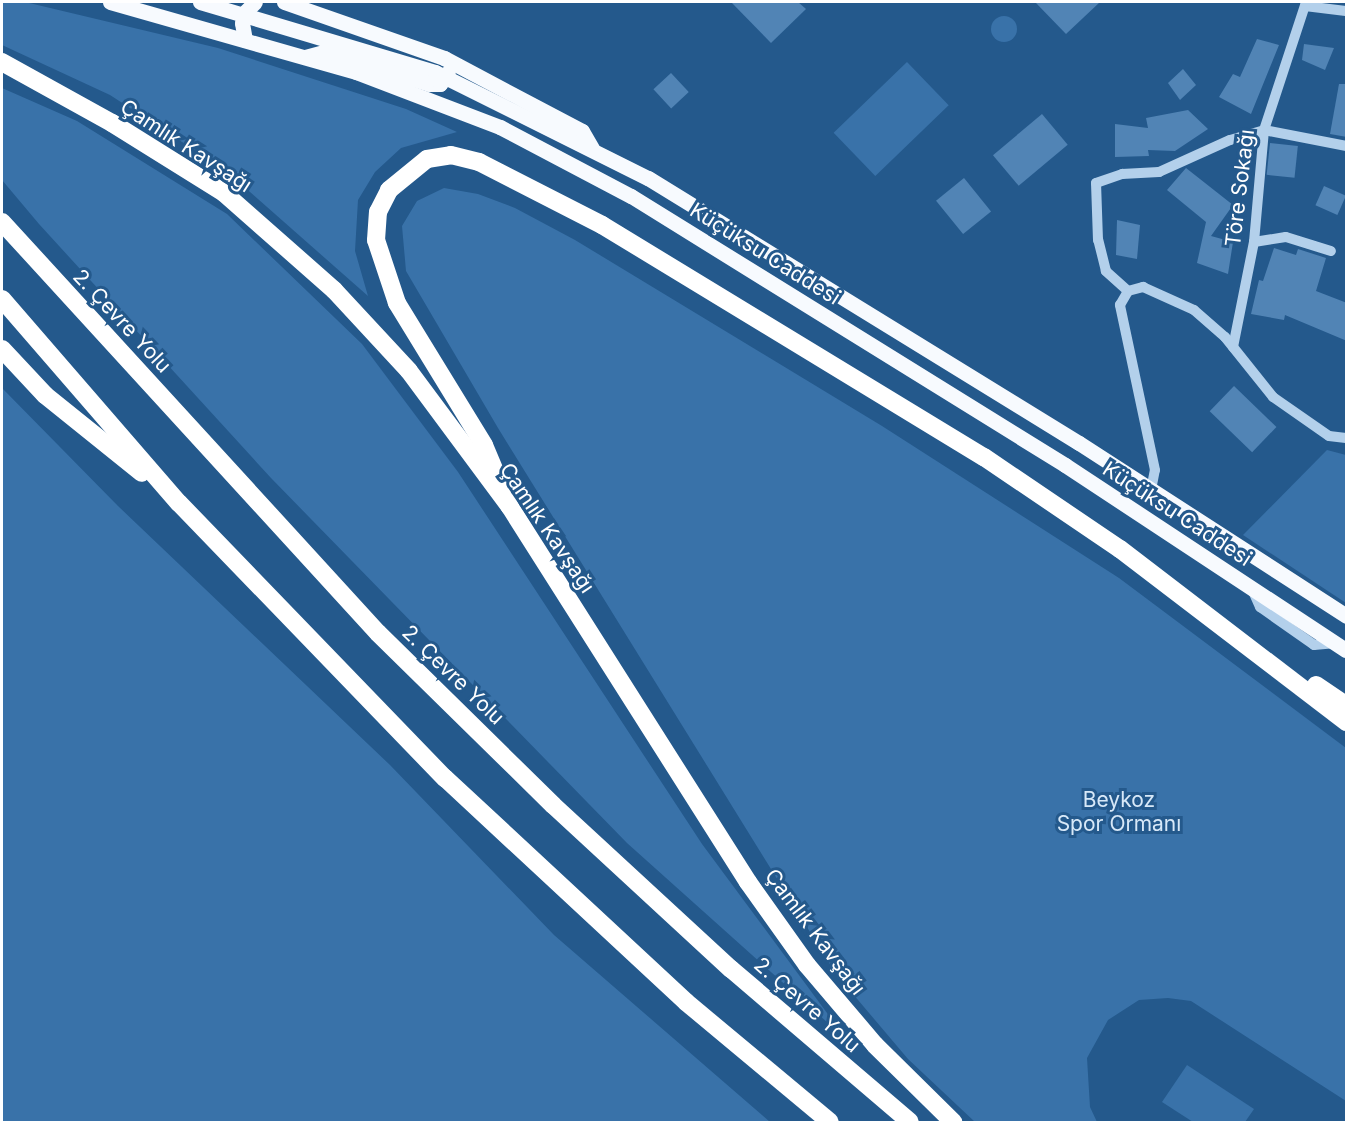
<!DOCTYPE html>
<html>
<head>
<meta charset="utf-8">
<style>
	body { margin:0 }
	#map { position:relative; width:1348px; height:1124px; overflow:hidden; background:#24598c; font-family:Inter,sans-serif }
	div>[style] { position:absolute }
	.green>* { inset:0; background:#3972a9; transform-origin:0 0 }
	.round { border-radius:50% }
	.building>* { inset:0; background:#5184b5; transform-origin:0 0 }
	.minor>* { height:10px; margin:-5px; padding:0 5px; transform-origin:5px; border-radius:5px; background:#b3d0eb }
	.major>* { height:15px; margin:-7.5px; padding:0 7.5px; transform-origin:7.5px; border-radius:7.5px; background:#f7fafe }
	.highway>* { height:18px; margin:-9px; padding:0 9px; transform-origin:9px; border-radius:9px; background:#fff }
	span { translate:-50% -50%; white-space:nowrap; text-align:center; line-height:1.15; -webkit-text-stroke:6px #24598c; paint-order:stroke }
	.street-label { font-size:21px; color:#fff }
	.park-label { font-size:21px; color:#d7e8f8 }
	.frame { position:absolute; inset:0; border:3px solid #fff; pointer-events:none }
</style>
</head>
<body>
<div id="map">
	<div class="green">
		<div style="clip-path:polygon(2px 2px,25px 2px,218px 48px,406px 109px,457px 132px,401px 148px,375px 172px,358px 200px,355px 251px,368px 296px,225px 170px,110px 95px,2px 45px)"></div>
		<div class="round" style="left:991px;top:16px;width:26px;height:26px"></div>
		<div style="left:907px;top:62px;width:60px;height:102px;rotate:46deg"></div>
		<div style="clip-path:polygon(2px 88px,77px 121px,227px 214px,362px 344px,458px 472px,702px 844px,847px 1040px,627px 843px,271px 478px,39px 224px,2px 180px)"></div>
		<div style="clip-path:polygon(444px 188px,478px 194px,515px 208px,575px 240px,882px 426px,1119px 578px,1346px 748px,1346px 1101px,1191px 1001px,1168px 998px,1139px 1000px,1108px 1020px,1087px 1058px,1090px 1107px,1097px 1122px,975px 1122px,908px 1059px,836px 974px,498px 428px,406px 271px,402px 226px,417px 201px)"></div>
		<div style="clip-path:polygon(2px 388px,118px 506px,390px 765px,554px 935px,770px 1122px,2px 1122px)"></div>
		<div style="clip-path:polygon(1327px 450px,1346px 455px,1346px 603px,1243px 535px)"></div>
		<div style="clip-path:polygon(1187px 1065px,1254px 1109px,1245px 1122px,1193px 1122px,1162px 1102px)"></div>
	</div>
	<div class="building">
		<div style="clip-path:polygon(731px 2px,798px 2px,806px 9px,771px 43px)"></div>
		<div style="clip-path:polygon(1035px 2px,1100px 2px,1066px 34px)"></div>
		<div style="clip-path:polygon(1257px 39px,1279px 45px,1251px 114px,1219px 97px,1233px 74px,1240px 77px)"></div>
		<div style="clip-path:polygon(1304px 44px,1334px 48px,1325px 70px,1302px 60px)"></div>
		<div style="clip-path:polygon(1183px 69px,1196px 85px,1180px 100px,1168px 83px)"></div>
		<div style="left:671px;top:73px;width:26px;height:24px;rotate:47deg"></div>
		<div style="clip-path:polygon(1339px 84px,1347px 84px,1347px 137px,1330px 134px)"></div>
		<div style="clip-path:polygon(1188px 110px,1208px 129px,1175px 151px,1148px 150px,1149px 156px,1115px 157px,1115px 124px,1148px 128px,1146px 118px)"></div>
		<div style="left:1042px;top:114px;width:40px;height:64px;rotate:50deg"></div>
		<div style="left:1270px;top:143px;width:28px;height:32px;rotate:6deg"></div>
		<div style="clip-path:polygon(1186px 168px,1233px 205px,1211px 236px,1233px 242px,1228px 274px,1197px 263px,1206px 222px,1167px 190px)"></div>
		<div style="left:964px;top:178px;width:43px;height:36px;rotate:51deg"></div>
		<div style="left:1324px;top:186px;width:24px;height:21px;rotate:24deg"></div>
		<div style="clip-path:polygon(1117px 220px,1140px 225px,1137px 259px,1116px 255px)"></div>
		<div style="clip-path:polygon(1274px 248px,1296px 255px,1298px 249px,1326px 258px,1316px 291px,1347px 303px,1347px 341px,1285px 315px,1284px 320px,1251px 314px,1259px 280px,1263px 281px)"></div>
		<div style="left:1234px;top:386px;width:59px;height:35px;rotate:44deg"></div>
	</div>
	<div class="minor">
		<div style="left:1305px;top:6px;width:41px;rotate:7deg"></div>
		<div style="left:1254px;top:242px;width:32px;rotate:-9deg"></div>
		<div style="left:1286px;top:237px;width:47px;rotate:17.3deg"></div>
		<div style="left:1128px;top:291px;width:30px;rotate:-138deg"></div>
		<div style="left:1106px;top:271px;width:32px;rotate:-104deg"></div>
		<div style="left:1098px;top:240px;width:57px;rotate:-92deg"></div>
		<div style="left:1096px;top:183px;width:28px;rotate:-19deg"></div>
		<div style="left:1122px;top:174px;width:37px;rotate:-3deg"></div>
		<div style="left:1159px;top:172px;width:78px;rotate:-24.3deg"></div>
		<div style="left:1230px;top:140px;width:35px;rotate:-16deg"></div>
		<div style="left:1264px;top:130px;width:84px;rotate:11deg"></div>
		<div style="left:1233px;top:347px;width:107px;rotate:-78.7deg"></div>
		<div style="left:1254px;top:242px;width:112px;rotate:-84.9deg"></div>
		<div style="left:1264px;top:130px;width:135px;rotate:-71.8deg"></div>
		<div style="left:1151px;top:490px;width:20px;rotate:-79deg"></div>
		<div style="left:1155px;top:470px;width:169px;rotate:-102deg"></div>
		<div style="left:1120px;top:305px;width:16px;rotate:-60deg"></div>
		<div style="left:1128px;top:291px;width:16px;rotate:-15deg"></div>
		<div style="left:1143px;top:287px;width:56px;rotate:24.3deg"></div>
		<div style="left:1194px;top:310px;width:41px;rotate:41.1deg"></div>
		<div style="left:1225px;top:337px;width:77px;rotate:51.3deg"></div>
		<div style="left:1273px;top:397px;width:68px;rotate:34.9deg"></div>
		<div style="left:1329px;top:436px;width:17px;rotate:7deg"></div>
		<div style="left:1252px;top:589px;width:20px;rotate:66deg"></div>
		<div style="left:1260px;top:607px;width:66px;rotate:35.1deg"></div>
		<div style="left:1314px;top:645px;width:22px;rotate:-5deg"></div>
	</div>
	<div class="major">
		<div style="left:110px;top:2px;width:256px;rotate:15.9deg"></div>
		<div style="left:356px;top:72px;width:154px;rotate:20.9deg"></div>
		<div style="left:500px;top:127px;width:148px;rotate:27.8deg"></div>
		<div style="left:631px;top:196px;width:511px;rotate:31.79deg"></div>
		<div style="left:1065px;top:465px;width:336px;rotate:33.4deg"></div>
		<div style="left:200px;top:2px;width:245px;rotate:16.6deg"></div>
		<div style="left:435px;top:72px;width:238px;rotate:26.5deg"></div>
		<div style="left:648px;top:178px;width:506px;rotate:31.59deg"></div>
		<div style="left:1079px;top:443px;width:318px;rotate:32.9deg"></div>
		<div style="left:284px;top:2px;width:170px;rotate:19.3deg"></div>
		<div style="left:444px;top:58px;width:156px;rotate:27.9deg"></div>
		<div style="left:582px;top:131px;width:20px;rotate:60deg"></div>
		<div style="left:245px;top:40px;width:17px;rotate:-100deg"></div>
		<div style="left:242px;top:23px;width:11px;rotate:-75deg"></div>
		<div style="left:245px;top:12px;width:14px;rotate:-45deg"></div>
		<div style="left:305px;top:57px;width:23px;rotate:-15deg"></div>
		<div style="left:327px;top:51px;width:107px;rotate:17.9deg"></div>
		<div style="left:429px;top:84px;width:11px"></div>
		<div style="left:440px;top:84px;width:14px;rotate:-56deg"></div>
	</div>
	<div class="highway">
		<div style="left:2px;top:62px;width:126px;rotate:29deg"></div>
		<div style="left:112px;top:123px;width:132px;rotate:32deg"></div>
		<div style="left:224px;top:193px;width:147px;rotate:41.4deg"></div>
		<div style="left:334px;top:290px;width:110px;rotate:47.2deg"></div>
		<div style="left:409px;top:371px;width:169px;rotate:53.4deg"></div>
		<div style="left:510px;top:507px;width:444px;rotate:57.6deg"></div>
		<div style="left:748px;top:882px;width:102px;rotate:54.6deg"></div>
		<div style="left:807px;top:965px;width:105px;rotate:49.6deg"></div>
		<div style="left:875px;top:1045px;width:110px;rotate:44.6deg"></div>
		<div style="left:2px;top:222px;width:557px;rotate:47.55deg"></div>
		<div style="left:378px;top:633px;width:245px;rotate:44.5deg"></div>
		<div style="left:553px;top:805px;width:242px;rotate:42.7deg"></div>
		<div style="left:731px;top:969px;width:235px;rotate:40.5deg"></div>
		<div style="left:2px;top:299px;width:270px;rotate:49.1deg"></div>
		<div style="left:179px;top:503px;width:383px;rotate:46deg"></div>
		<div style="left:445px;top:778px;width:329px;rotate:42.9deg"></div>
		<div style="left:686px;top:1002px;width:187px;rotate:39.8deg"></div>
		<div style="left:2px;top:349px;width:63px;rotate:46.9deg"></div>
		<div style="left:45px;top:395px;width:124px;rotate:38.8deg"></div>
		<div style="left:510px;top:507px;width:67px;rotate:-112.8deg"></div>
		<div style="left:484px;top:445px;width:167px;rotate:-121.5deg"></div>
		<div style="left:397px;top:303px;width:66px;rotate:-108.4deg"></div>
		<div style="left:376px;top:240px;width:28px;rotate:-86deg"></div>
		<div style="left:378px;top:212px;width:25px;rotate:-63deg"></div>
		<div style="left:389px;top:190px;width:49px;rotate:-39.2deg"></div>
		<div style="left:427px;top:159px;width:24px;rotate:-9deg"></div>
		<div style="left:451px;top:155px;width:29px;rotate:14deg"></div>
		<div style="left:479px;top:162px;width:138px;rotate:27.1deg"></div>
		<div style="left:602px;top:225px;width:447px;rotate:31.3deg"></div>
		<div style="left:984px;top:457px;width:164px;rotate:34.1deg"></div>
		<div style="left:1120px;top:549px;width:285px;rotate:37.4deg"></div>
		<div style="left:1316px;top:685px;width:36px;rotate:34deg"></div>
	</div>
	<div class="street-label">
		<span style="left:186px;top:146px;rotate:33deg">Çamlık Kavşağı</span>
		<span style="left:1240px;top:188px;rotate:-83deg">Töre Sokağı</span>
		<span style="left:765px;top:254px;rotate:32deg">Küçüksu Caddesi</span>
		<span style="left:122px;top:321px;rotate:47deg">2. Çevre Yolu</span>
		<span style="left:1177px;top:514px;rotate:33deg">Küçüksu Caddesi</span>
		<span style="left:547px;top:528px;rotate:56deg">Çamlık Kavşağı</span>
		<span style="left:453px;top:675px;rotate:44deg">2. Çevre Yolu</span>
		<span style="left:815px;top:932px;rotate:53deg">Çamlık Kavşağı</span>
		<span style="left:807px;top:1005px;rotate:41deg">2. Çevre Yolu</span>
	</div>
	<div class="park-label">
		<span style="left:1119px;top:812px">Beykoz<br>Spor Ormanı</span>
	</div>
	<div class="frame"></div>
</div>
</body>
</html>
